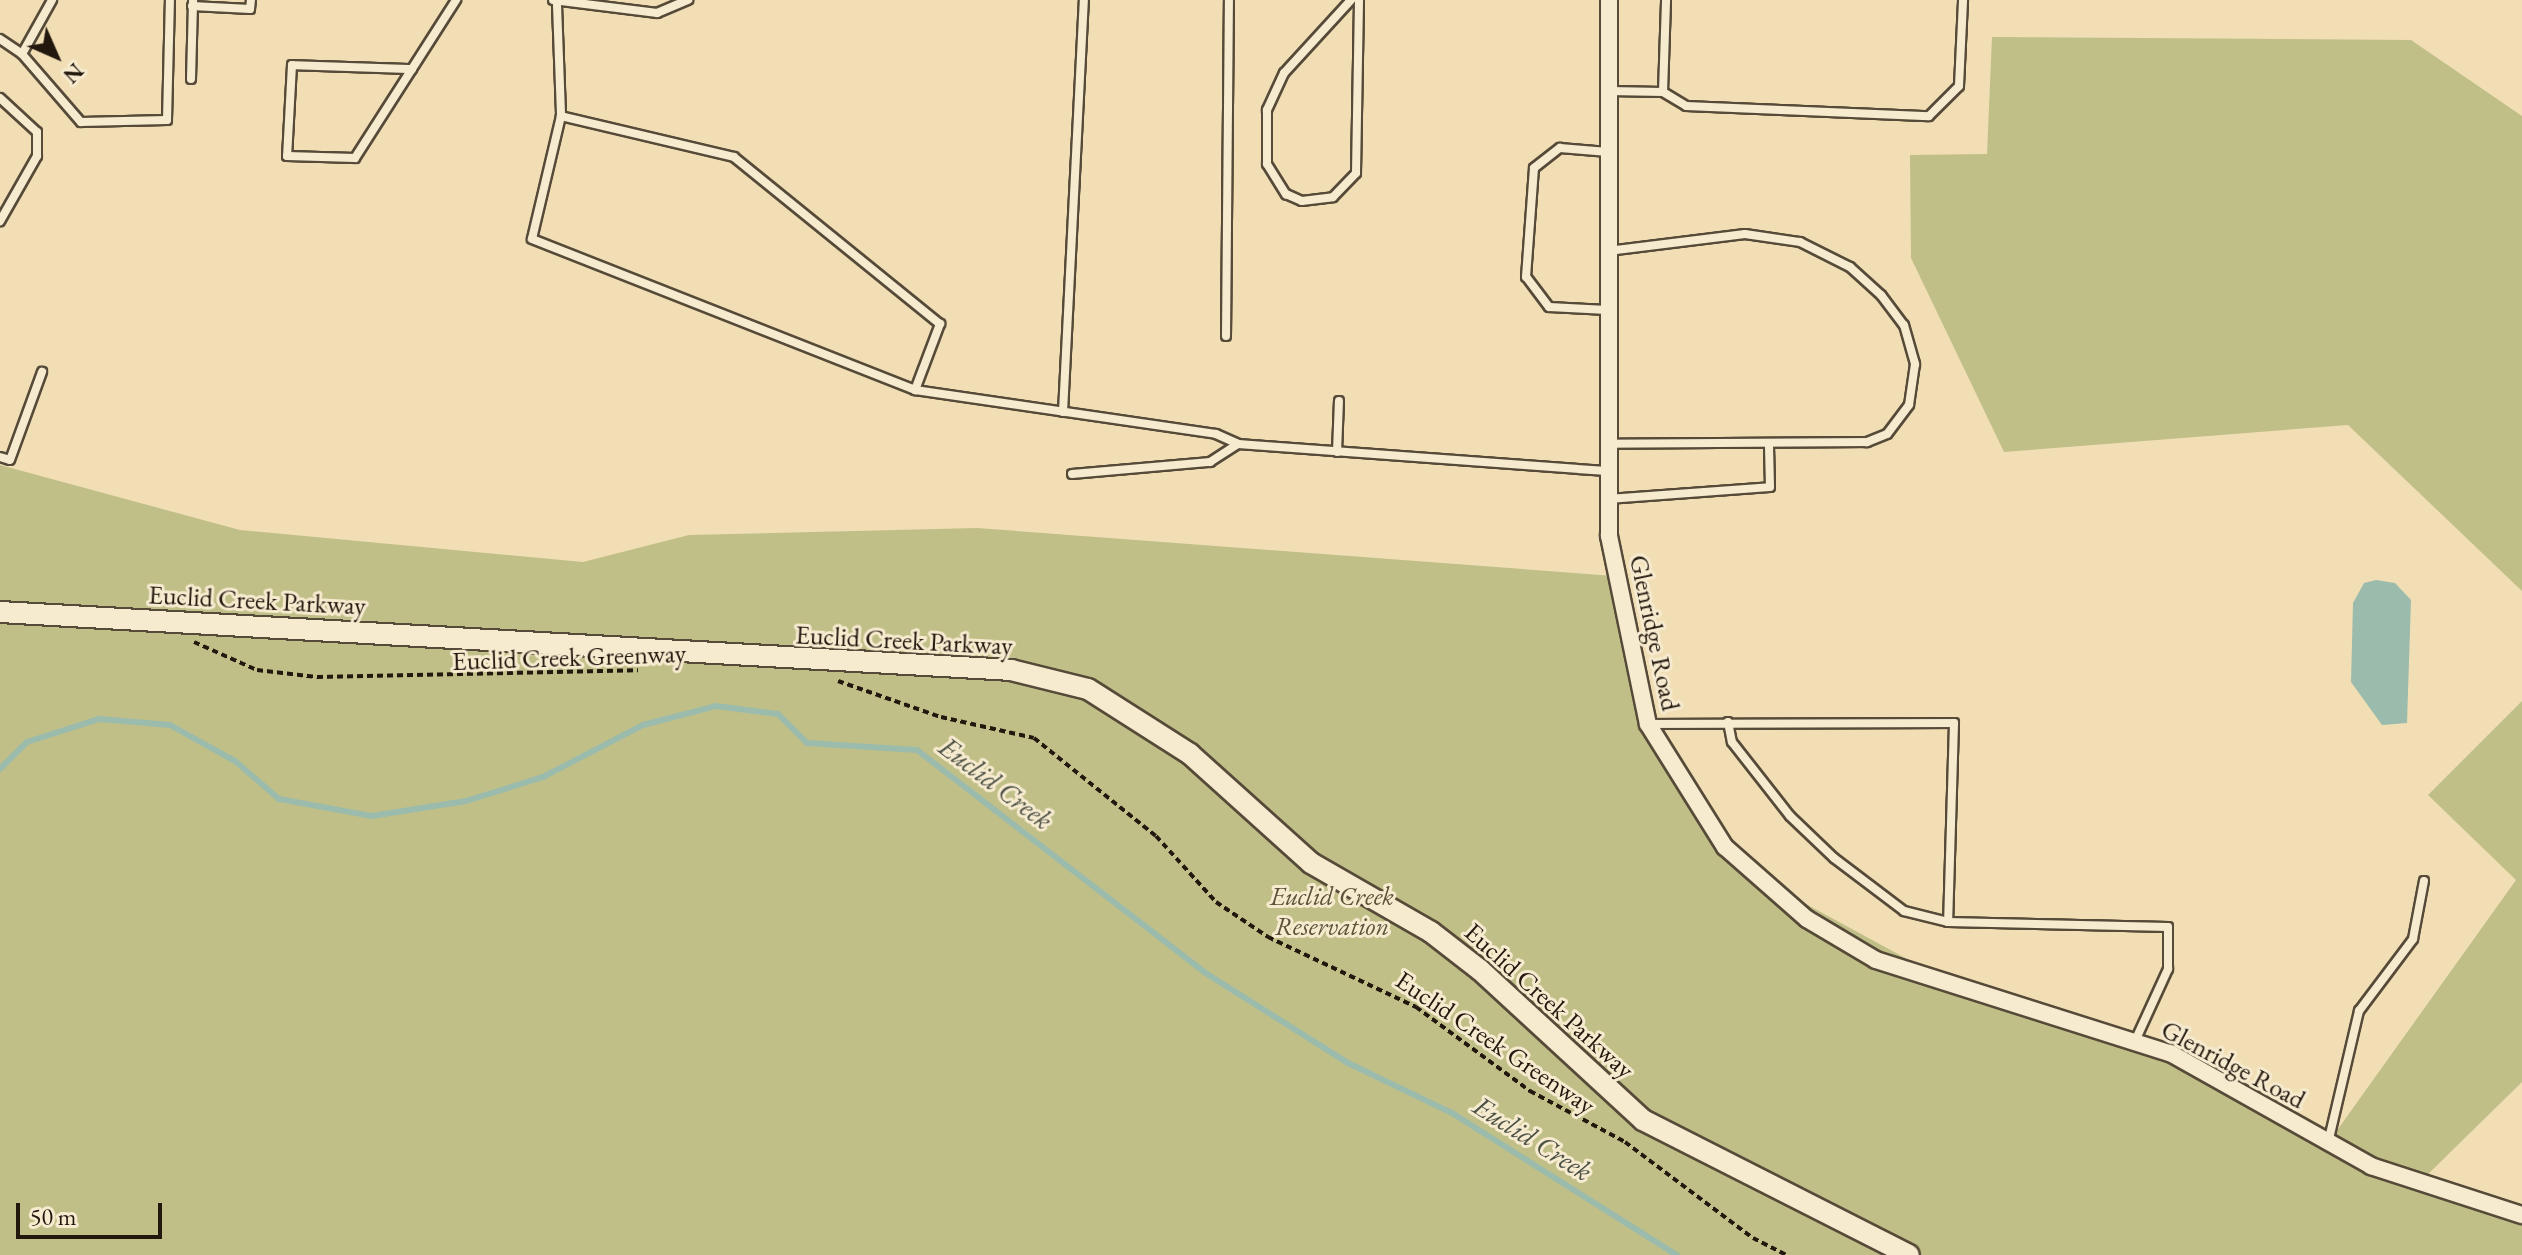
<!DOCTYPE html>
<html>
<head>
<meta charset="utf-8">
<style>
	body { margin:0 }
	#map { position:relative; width:2522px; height:1255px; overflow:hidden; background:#f1deb5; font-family:"EB Garamond",serif }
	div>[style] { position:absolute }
	.green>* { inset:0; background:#c1bf88 }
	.water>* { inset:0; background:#9bbcac }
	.stream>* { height:6px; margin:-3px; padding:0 3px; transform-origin:3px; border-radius:3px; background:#9bbcac }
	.path>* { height:4px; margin-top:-2px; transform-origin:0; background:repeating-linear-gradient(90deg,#22180e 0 6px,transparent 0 10px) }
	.roads { filter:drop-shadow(2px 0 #564a38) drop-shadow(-2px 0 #564a38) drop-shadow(0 2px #564a38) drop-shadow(0 -2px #564a38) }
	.service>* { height:8px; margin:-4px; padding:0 4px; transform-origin:4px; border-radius:4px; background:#f6eacf }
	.minor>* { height:16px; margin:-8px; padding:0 8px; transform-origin:8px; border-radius:8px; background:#f6eacf }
	.tertiary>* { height:20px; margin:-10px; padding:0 10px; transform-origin:10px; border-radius:10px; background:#f6eacf }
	span { translate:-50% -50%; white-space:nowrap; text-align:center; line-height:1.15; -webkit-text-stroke:6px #f6eacf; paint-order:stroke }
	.street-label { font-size:26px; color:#22180e }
	.park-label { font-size:26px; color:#5a5239; font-style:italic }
	.water-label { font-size:28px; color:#4c5145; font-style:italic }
	.north { position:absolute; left:16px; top:16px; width:80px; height:80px; -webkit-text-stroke:6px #f6eacf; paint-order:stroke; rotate:135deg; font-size:22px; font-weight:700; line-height:32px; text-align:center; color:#22180e }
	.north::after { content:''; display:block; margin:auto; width:28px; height:36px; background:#22180e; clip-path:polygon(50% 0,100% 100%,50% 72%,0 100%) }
	.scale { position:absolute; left:16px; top:1203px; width:146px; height:36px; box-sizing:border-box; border:4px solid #22180e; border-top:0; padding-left:10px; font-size:24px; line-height:28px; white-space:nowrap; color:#22180e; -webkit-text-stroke:6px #f6eacf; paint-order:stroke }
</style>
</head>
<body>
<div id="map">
	<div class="green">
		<div style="clip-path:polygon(1992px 37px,2411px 40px,2522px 116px,2522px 591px,2348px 425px,2004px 452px,1911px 258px,1910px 155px,1987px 154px)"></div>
		<div style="clip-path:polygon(0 465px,240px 530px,583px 562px,689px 535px,977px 528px,1614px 576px,1648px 724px,1725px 847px,1762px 880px,1975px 996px,2135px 1041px,2328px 1143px,2516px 880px,2428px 795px,2522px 701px,2522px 1082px,2419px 1183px,2522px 1215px,2522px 1255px,0 1255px)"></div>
	</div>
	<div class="water">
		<div style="clip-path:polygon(2376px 580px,2395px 583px,2411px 600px,2407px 723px,2382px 725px,2351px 682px,2353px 603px,2364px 583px)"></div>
	</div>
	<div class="stream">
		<div style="left:0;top:769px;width:38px;rotate:-45deg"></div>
		<div style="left:27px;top:742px;width:76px;rotate:-17.7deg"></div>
		<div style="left:99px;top:719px;width:71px;rotate:4.8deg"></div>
		<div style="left:170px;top:725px;width:74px;rotate:29deg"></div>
		<div style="left:235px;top:761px;width:58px;rotate:40.8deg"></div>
		<div style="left:279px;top:799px;width:95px;rotate:10.4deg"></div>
		<div style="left:372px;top:816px;width:95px;rotate:-9.1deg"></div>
		<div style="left:466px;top:801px;width:81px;rotate:-17.3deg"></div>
		<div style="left:543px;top:777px;width:113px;rotate:-27.5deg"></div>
		<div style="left:643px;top:725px;width:75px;rotate:-14.6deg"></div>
		<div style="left:716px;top:706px;width:63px;rotate:7.4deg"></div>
		<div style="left:778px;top:714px;width:41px;rotate:45deg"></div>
		<div style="left:807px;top:743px;width:110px;rotate:3.6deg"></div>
		<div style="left:917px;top:750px;width:363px;rotate:37.7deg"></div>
		<div style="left:1204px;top:972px;width:170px;rotate:32.3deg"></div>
		<div style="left:1348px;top:1063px;width:115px;rotate:25.7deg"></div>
		<div style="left:1452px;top:1113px;width:266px;rotate:32.3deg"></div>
	</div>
	<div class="path">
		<div style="left:194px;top:642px;width:69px;rotate:24deg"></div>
		<div style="left:257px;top:670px;width:60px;rotate:6.7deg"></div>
		<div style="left:317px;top:677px;width:321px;rotate:-1.2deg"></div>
		<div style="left:838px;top:681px;width:109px;rotate:19.3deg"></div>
		<div style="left:941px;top:717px;width:95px;rotate:12.7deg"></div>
		<div style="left:1034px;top:738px;width:156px;rotate:38.8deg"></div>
		<div style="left:1156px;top:836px;width:89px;rotate:47.7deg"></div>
		<div style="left:1216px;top:902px;width:63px;rotate:33.9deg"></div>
		<div style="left:1268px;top:937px;width:164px;rotate:25.3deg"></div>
		<div style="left:1416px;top:1007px;width:142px;rotate:36.4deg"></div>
		<div style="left:1530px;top:1091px;width:108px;rotate:28.2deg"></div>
		<div style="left:1625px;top:1142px;width:160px;rotate:36.9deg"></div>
		<div style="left:1753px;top:1238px;width:38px;rotate:27deg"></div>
	</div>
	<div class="roads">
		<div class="service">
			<div style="left:553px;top:0;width:105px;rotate:7.1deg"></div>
			<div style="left:657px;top:13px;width:34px;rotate:-23deg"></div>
			<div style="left:1351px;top:0;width:99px;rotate:132.5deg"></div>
			<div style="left:1284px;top:73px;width:41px;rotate:114.7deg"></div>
			<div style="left:1267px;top:110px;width:54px;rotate:90deg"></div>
			<div style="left:1267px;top:164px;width:36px;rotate:58deg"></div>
			<div style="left:1286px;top:194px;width:17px;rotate:24deg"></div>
			<div style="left:1302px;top:201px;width:31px;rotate:-7deg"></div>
			<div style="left:1333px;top:197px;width:33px;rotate:-46deg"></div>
			<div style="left:1356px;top:173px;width:173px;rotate:-89deg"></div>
			<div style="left:557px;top:5px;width:111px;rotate:87.9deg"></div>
			<div style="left:192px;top:6px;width:58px;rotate:3deg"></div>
			<div style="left:250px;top:9px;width:9px;rotate:-84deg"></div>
			<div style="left:0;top:39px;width:27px;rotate:34deg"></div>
			<div style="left:22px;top:54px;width:90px;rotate:49.1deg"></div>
			<div style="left:81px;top:122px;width:86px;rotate:-1.3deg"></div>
			<div style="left:167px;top:120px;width:120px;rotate:-88.6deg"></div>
			<div style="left:22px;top:54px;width:62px;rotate:-60.9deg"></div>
			<div style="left:412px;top:69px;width:120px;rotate:-178.1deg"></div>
			<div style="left:292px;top:65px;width:91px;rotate:93.1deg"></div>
			<div style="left:287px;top:156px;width:68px;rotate:1.7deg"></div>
			<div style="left:355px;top:158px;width:188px;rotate:-57.4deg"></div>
			<div style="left:191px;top:79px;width:79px;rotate:-88.5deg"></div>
			<div style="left:1609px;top:91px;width:54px;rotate:1.1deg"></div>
			<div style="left:1663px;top:92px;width:92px;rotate:-88.1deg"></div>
			<div style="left:1663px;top:92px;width:27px;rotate:31deg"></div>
			<div style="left:1686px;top:106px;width:243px;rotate:2.4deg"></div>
			<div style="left:1929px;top:116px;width:42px;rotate:-45deg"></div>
			<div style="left:1959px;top:86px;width:86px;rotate:-87.3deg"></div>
			<div style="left:0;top:98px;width:50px;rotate:42.6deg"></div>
			<div style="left:37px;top:132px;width:24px;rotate:90deg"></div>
			<div style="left:37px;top:156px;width:75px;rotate:119.6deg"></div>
			<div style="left:1608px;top:251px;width:138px;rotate:-7.1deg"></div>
			<div style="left:1745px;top:234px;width:56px;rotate:8.3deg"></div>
			<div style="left:1800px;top:242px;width:56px;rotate:26.6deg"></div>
			<div style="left:1850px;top:267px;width:42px;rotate:42.1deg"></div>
			<div style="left:1881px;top:295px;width:38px;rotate:53deg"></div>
			<div style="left:1904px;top:325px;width:41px;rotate:74.2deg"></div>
			<div style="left:1915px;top:364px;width:41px;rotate:98.3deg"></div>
			<div style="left:1909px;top:405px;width:36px;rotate:127deg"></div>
			<div style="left:1887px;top:434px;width:22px;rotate:158deg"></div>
			<div style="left:1867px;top:442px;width:257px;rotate:179.6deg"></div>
			<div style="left:1607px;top:310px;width:58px;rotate:-177deg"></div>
			<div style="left:1549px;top:307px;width:38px;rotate:-127deg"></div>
			<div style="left:1526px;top:277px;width:109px;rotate:-85.8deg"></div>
			<div style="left:1534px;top:168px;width:33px;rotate:-38deg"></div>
			<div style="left:1560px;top:148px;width:48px;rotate:4.8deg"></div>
			<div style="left:1226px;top:336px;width:336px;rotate:-89.5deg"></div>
			<div style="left:915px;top:390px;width:71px;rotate:-69.3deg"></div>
			<div style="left:940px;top:324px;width:265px;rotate:-141deg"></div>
			<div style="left:734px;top:157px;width:178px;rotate:-166.7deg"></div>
			<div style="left:561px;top:116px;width:126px;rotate:103.3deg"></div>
			<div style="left:532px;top:239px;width:412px;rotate:21.5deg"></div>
			<div style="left:915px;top:390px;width:304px;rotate:8.3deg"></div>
			<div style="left:1216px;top:434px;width:24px;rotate:24deg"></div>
			<div style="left:1238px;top:444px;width:370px;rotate:4.2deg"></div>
			<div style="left:1063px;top:412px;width:413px;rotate:-87.1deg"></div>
			<div style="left:1337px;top:452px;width:51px;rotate:-87.8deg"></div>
			<div style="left:0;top:457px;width:10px;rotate:17deg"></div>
			<div style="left:10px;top:460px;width:94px;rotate:-70deg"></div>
			<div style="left:1072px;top:474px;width:139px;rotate:-5deg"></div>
			<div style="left:1210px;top:462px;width:33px;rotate:-33deg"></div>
			<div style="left:1608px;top:499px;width:162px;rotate:-4.2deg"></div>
			<div style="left:1770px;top:487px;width:41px;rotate:-91.4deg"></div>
			<div style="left:1728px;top:722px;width:20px;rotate:79deg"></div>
			<div style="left:1732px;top:742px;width:94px;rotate:51.9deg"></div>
			<div style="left:1790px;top:816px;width:61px;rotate:43.7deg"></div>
			<div style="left:1834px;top:858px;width:88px;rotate:37.1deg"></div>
			<div style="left:1904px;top:911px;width:45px;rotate:14deg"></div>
			<div style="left:1648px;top:724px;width:306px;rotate:-0.2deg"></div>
			<div style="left:1954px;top:723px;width:199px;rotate:91.7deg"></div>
			<div style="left:1948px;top:922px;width:220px;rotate:1.3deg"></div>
			<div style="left:2168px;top:927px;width:42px;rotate:90deg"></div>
			<div style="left:2168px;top:969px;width:79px;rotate:114.6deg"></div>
			<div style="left:2328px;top:1143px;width:136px;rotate:-76.8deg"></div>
			<div style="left:2359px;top:1011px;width:90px;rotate:-53.1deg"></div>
			<div style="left:2413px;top:939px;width:59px;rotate:-79.3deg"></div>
		</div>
		<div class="minor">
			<div style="left:1609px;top:0;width:536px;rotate:90deg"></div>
			<div style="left:1609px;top:536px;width:192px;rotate:78.3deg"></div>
			<div style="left:1648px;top:724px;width:145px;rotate:58deg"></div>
			<div style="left:1725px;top:847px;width:109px;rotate:41.3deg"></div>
			<div style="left:1807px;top:919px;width:80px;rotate:30.7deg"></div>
			<div style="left:1876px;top:960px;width:308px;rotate:17.6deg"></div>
			<div style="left:2170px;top:1053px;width:231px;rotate:29.3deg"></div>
			<div style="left:2371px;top:1166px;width:159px;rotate:18deg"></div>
		</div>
		<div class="tertiary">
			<div style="left:0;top:612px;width:1013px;rotate:3.28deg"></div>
			<div style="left:1011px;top:670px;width:79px;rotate:13.9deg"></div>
			<div style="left:1088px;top:689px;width:121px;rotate:32.5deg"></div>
			<div style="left:1190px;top:754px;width:163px;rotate:42deg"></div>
			<div style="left:1311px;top:863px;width:138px;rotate:29.9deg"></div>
			<div style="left:1431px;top:932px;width:62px;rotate:37.8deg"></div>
			<div style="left:1480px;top:970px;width:222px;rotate:42.6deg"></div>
			<div style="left:1643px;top:1120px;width:298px;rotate:26.9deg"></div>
		</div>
	</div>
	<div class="street-label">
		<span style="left:257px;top:601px;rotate:3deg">Euclid Creek Parkway</span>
		<span style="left:1654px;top:633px;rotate:78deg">Glenridge Road</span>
		<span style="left:904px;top:641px;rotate:3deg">Euclid Creek Parkway</span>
		<span style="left:569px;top:658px;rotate:-2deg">Euclid Creek Greenway</span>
		<span style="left:1549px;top:1001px;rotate:42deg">Euclid Creek Parkway</span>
		<span style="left:1495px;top:1043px;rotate:34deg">Euclid Creek Greenway</span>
		<span style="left:2233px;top:1065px;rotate:28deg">Glenridge Road</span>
	</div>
	<div class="park-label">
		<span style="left:1332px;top:912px">Euclid Creek<br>Reservation</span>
	</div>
	<div class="water-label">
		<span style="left:996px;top:783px;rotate:37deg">Euclid Creek</span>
		<span style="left:1533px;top:1138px;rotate:32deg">Euclid Creek</span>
	</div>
	<div class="north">N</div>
	<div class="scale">50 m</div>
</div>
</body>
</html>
